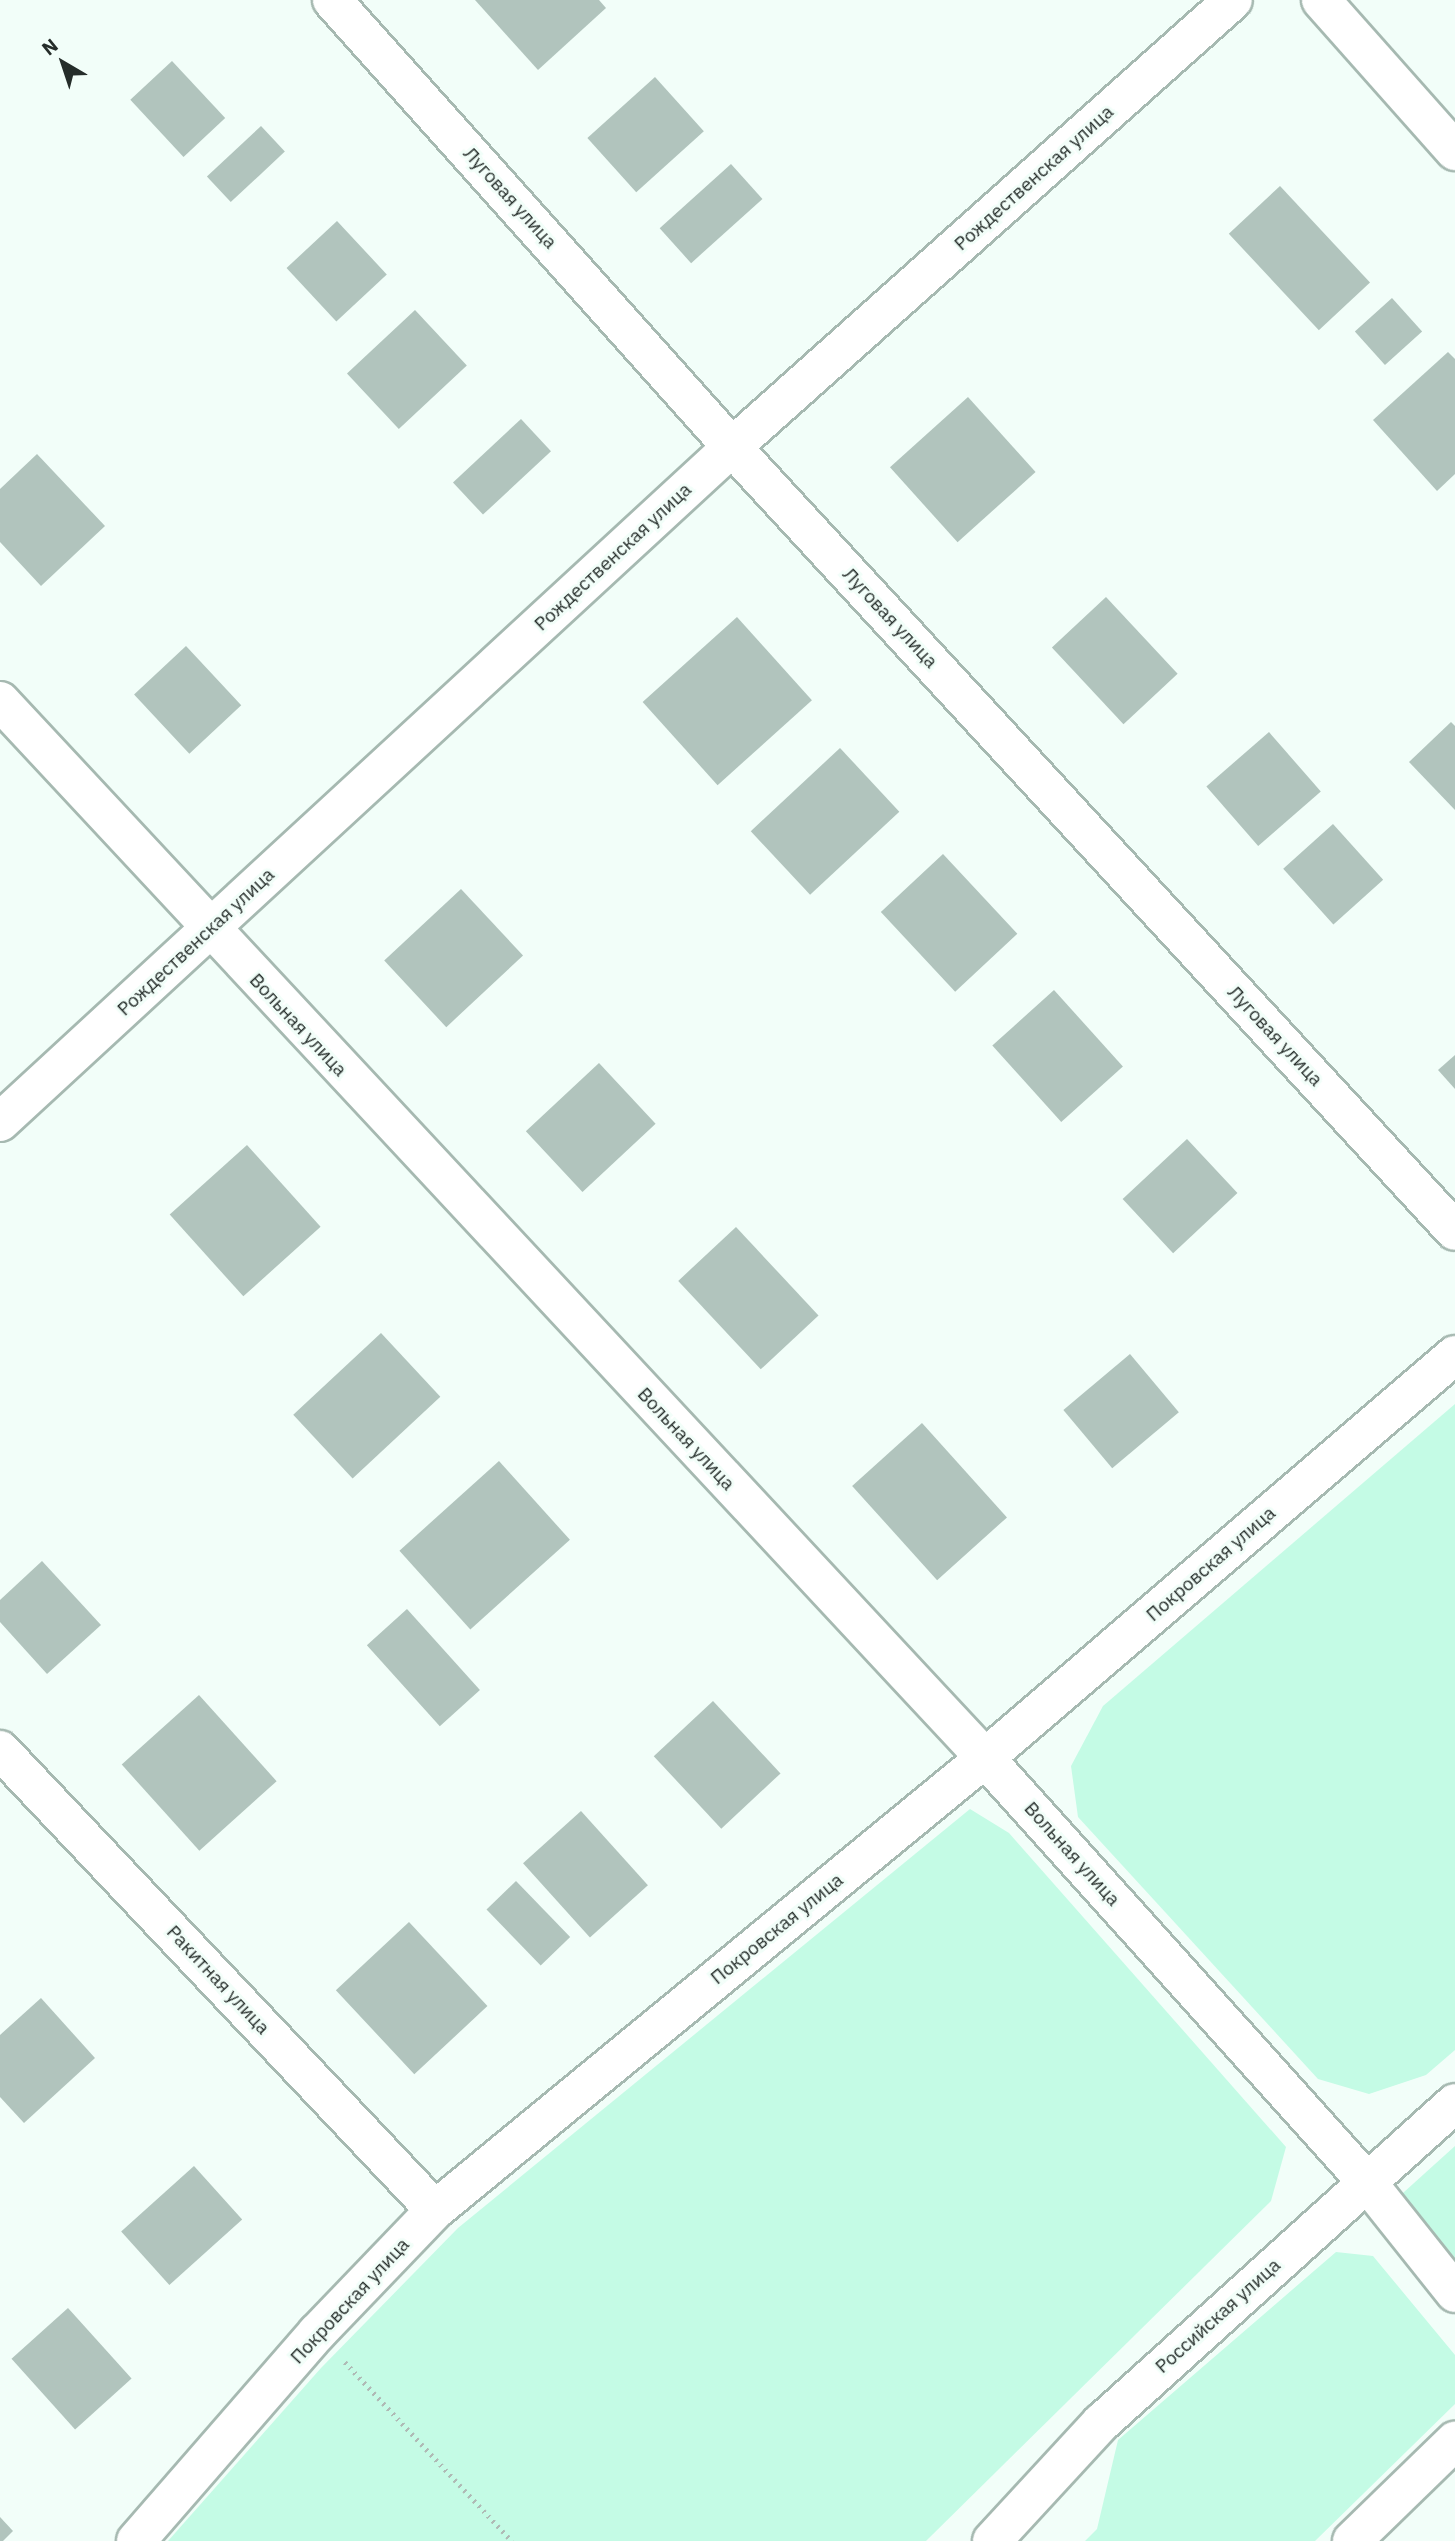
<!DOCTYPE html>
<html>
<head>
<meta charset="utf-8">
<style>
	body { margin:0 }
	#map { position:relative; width:1455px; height:2541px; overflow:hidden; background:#f2fef9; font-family:"IBM Plex Sans",sans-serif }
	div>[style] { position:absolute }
	.green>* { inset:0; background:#c4fbe5 }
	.building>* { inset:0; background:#b1c4bd; transform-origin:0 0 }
	.path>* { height:4.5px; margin-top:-2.25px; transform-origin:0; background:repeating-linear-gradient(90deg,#afbab5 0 2px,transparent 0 7px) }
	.roads { filter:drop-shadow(2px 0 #a6b9b1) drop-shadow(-2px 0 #a6b9b1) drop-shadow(0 2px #a6b9b1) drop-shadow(0 -2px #a6b9b1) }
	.minor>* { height:38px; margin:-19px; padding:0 19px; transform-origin:19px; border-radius:19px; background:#fff }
	.major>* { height:38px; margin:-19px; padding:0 19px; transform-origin:19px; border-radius:19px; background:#fff }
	span { translate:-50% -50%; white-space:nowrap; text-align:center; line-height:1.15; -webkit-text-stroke:6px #f2fef9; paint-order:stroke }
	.street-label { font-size:19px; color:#252d2a }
	.north { position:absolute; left:28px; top:28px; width:70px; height:70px; -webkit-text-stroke:5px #f2fef9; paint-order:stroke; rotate:321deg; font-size:19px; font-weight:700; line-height:28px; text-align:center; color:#252d2a }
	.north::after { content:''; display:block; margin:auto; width:24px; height:32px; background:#252d2a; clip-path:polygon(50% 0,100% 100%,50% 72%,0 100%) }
</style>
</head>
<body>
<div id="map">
	<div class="green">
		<div style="clip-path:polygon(1455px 1404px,1455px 2050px,1426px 2075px,1369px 2094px,1318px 2079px,1078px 1817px,1071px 1766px,1103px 1706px)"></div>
		<div style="clip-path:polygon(970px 1809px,1009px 1833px,1286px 2147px,1271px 2201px,926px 2541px,168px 2541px,321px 2368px,458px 2228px)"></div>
		<div style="clip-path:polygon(1455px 2146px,1455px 2271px,1393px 2202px)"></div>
		<div style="clip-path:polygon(1336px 2252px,1373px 2256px,1455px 2355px,1455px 2404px,1315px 2541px,1085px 2541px,1097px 2529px,1118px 2440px)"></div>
	</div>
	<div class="building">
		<div style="clip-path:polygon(475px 0,599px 0,606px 8px,538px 70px)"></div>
		<div style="left:172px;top:61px;width:78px;height:57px;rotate:47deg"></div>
		<div style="left:655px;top:77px;width:73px;height:91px;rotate:48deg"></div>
		<div style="left:261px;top:126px;width:35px;height:74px;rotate:47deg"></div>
		<div style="left:731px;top:164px;width:47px;height:96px;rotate:48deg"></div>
		<div style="left:1280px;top:186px;width:132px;height:70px;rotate:47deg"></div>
		<div style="left:337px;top:221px;width:73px;height:69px;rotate:47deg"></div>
		<div style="left:1392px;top:298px;width:45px;height:50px;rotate:48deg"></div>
		<div style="left:415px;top:310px;width:76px;height:93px;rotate:47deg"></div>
		<div style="clip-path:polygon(1448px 352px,1455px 359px,1455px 474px,1437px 491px,1373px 420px)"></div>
		<div style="left:968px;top:397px;width:101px;height:105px;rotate:48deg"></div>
		<div style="left:521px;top:419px;width:44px;height:93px;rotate:47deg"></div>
		<div style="clip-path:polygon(37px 454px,105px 526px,41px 586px,0 542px,0 489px)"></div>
		<div style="left:1106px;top:597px;width:105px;height:74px;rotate:47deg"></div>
		<div style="left:737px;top:617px;width:112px;height:127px;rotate:48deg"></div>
		<div style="left:186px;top:646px;width:81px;height:71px;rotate:47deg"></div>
		<div style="clip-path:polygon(1451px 722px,1455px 726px,1455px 810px,1409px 762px)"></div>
		<div style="left:1269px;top:732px;width:79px;height:83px;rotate:49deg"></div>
		<div style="left:840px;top:748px;width:87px;height:122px;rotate:47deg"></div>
		<div style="left:1333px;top:824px;width:75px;height:67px;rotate:48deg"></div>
		<div style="left:943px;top:854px;width:109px;height:85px;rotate:47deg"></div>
		<div style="left:461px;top:889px;width:91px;height:105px;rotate:47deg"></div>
		<div style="left:1054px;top:990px;width:103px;height:83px;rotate:48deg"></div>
		<div style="clip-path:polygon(1455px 1055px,1455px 1089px,1438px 1070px)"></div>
		<div style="left:599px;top:1063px;width:83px;height:100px;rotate:47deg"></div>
		<div style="left:1187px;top:1139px;width:74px;height:88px;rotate:47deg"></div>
		<div style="left:247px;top:1145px;width:110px;height:104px;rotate:48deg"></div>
		<div style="left:736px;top:1227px;width:121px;height:79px;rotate:47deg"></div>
		<div style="left:381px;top:1333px;width:87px;height:120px;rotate:47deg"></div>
		<div style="left:1130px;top:1354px;width:76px;height:87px;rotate:50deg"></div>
		<div style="left:922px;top:1423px;width:127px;height:94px;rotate:48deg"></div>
		<div style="left:499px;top:1461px;width:106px;height:134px;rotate:48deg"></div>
		<div style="clip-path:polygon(42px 1561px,101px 1625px,47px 1674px,0 1622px,0 1600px)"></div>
		<div style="left:407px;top:1609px;width:109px;height:54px;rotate:48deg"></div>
		<div style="left:199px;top:1695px;width:116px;height:104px;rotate:48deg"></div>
		<div style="left:713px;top:1701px;width:99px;height:81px;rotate:47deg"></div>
		<div style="left:581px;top:1811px;width:100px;height:78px;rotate:48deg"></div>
		<div style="left:516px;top:1881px;width:78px;height:41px;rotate:46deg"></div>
		<div style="left:409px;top:1922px;width:115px;height:100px;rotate:47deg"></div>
		<div style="clip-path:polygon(41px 1998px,95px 2058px,24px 2123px,0 2097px,0 2035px)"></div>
		<div style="left:194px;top:2166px;width:72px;height:98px;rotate:48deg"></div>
		<div style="left:68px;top:2308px;width:95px;height:76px;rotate:48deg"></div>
		<div style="clip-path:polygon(0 2517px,13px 2531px,3px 2541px,0 2541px)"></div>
	</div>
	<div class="path">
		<div style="left:345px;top:2362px;width:245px;rotate:47deg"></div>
	</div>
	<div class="roads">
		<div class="minor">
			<div style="left:332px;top:0;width:600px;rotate:48.18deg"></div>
			<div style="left:732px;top:447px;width:1066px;rotate:47.32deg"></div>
			<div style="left:1321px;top:0;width:202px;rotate:48.4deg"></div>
			<div style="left:0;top:701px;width:1445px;rotate:47.02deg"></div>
			<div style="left:985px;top:1758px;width:569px;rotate:47.99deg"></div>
			<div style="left:1366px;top:2181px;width:143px;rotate:51.5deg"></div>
			<div style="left:0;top:1122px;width:996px;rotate:-42.68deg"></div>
			<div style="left:732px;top:447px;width:671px;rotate:-41.74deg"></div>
			<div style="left:0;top:1750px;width:633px;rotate:46.6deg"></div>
			<div style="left:136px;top:2541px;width:276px;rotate:-49deg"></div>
			<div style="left:317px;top:2333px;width:170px;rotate:-46.2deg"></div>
			<div style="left:435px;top:2210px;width:712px;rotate:-39.41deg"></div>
			<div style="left:985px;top:1758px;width:619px;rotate:-40.61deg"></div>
			<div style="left:1352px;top:2541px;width:144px;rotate:-44.2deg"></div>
		</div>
		<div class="major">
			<div style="left:992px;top:2541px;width:161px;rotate:-47.3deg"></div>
			<div style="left:1101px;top:2423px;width:477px;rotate:-42.1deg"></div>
		</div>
	</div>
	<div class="street-label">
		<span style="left:1034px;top:178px;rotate:-42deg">Рождественская улица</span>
		<span style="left:510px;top:198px;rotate:48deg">Луговая улица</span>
		<span style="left:613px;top:557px;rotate:-43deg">Рождественская улица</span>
		<span style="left:890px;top:618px;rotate:47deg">Луговая улица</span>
		<span style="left:196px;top:942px;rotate:-43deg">Рождественская улица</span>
		<span style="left:298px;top:1025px;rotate:47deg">Вольная улица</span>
		<span style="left:1275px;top:1036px;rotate:47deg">Луговая улица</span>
		<span style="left:686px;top:1439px;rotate:47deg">Вольная улица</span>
		<span style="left:1211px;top:1564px;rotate:-41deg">Покровская улица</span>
		<span style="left:1072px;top:1854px;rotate:48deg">Вольная улица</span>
		<span style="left:777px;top:1929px;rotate:-39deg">Покровская улица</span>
		<span style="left:218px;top:1980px;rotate:47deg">Ракитная улица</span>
		<span style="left:350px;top:2301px;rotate:-47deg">Покровская улица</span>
		<span style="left:1218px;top:2316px;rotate:-42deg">Российская улица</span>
	</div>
	<div class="north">N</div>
</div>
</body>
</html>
